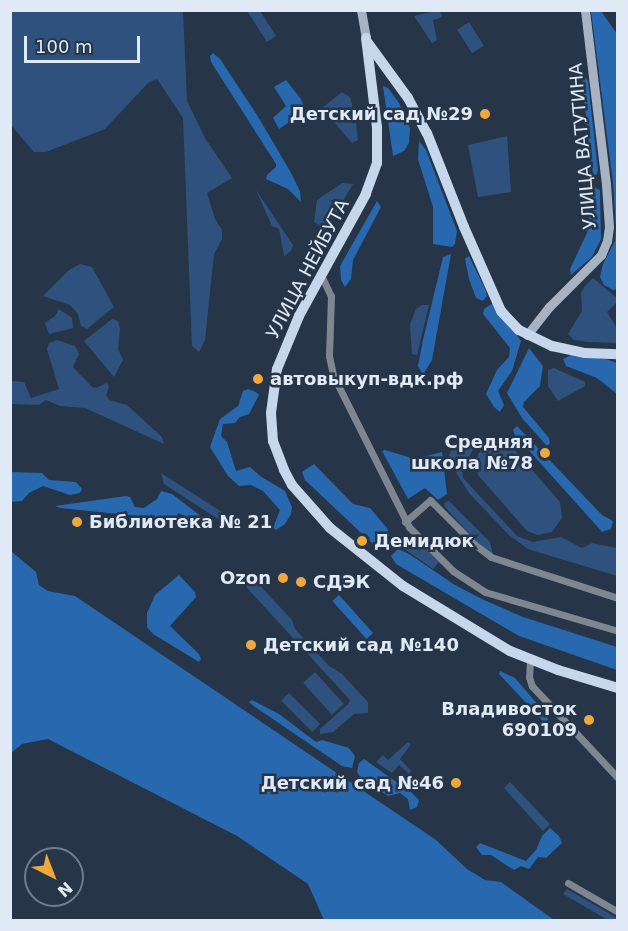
<!DOCTYPE html>
<html>
<head>
<meta charset="utf-8">
<style>
	body { margin:0 }
	#map { position:relative; width:628px; height:931px; overflow:hidden; background:#263548; font-family:"DejaVu Sans",sans-serif }
	div>[style] { position:absolute }
	.green>* { inset:0; background:#2e527d; transform-origin:0 0 }
	.forest>* { inset:0; background:#2768ae; transform-origin:0 0 }
	.street>* { height:7px; margin:-3.5px; padding:0 3.5px; transform-origin:3.5px; border-radius:3.5px; background:#7e868f }
	.secondary>* { height:9px; margin:-4.5px; padding:0 4.5px; transform-origin:4.5px; border-radius:4.5px; background:#a7b3c3 }
	.primary>* { height:10px; margin:-5px; padding:0 5px; transform-origin:5px; border-radius:5px; background:#c6d7eb }
	.dots>* { width:16px; height:16px; translate:-50% -50%; box-sizing:border-box; border:3px solid #263548; border-radius:50% }
	span { translate:-50% -50%; white-space:nowrap; text-align:center; line-height:1.15; -webkit-text-stroke:5px #263548; paint-order:stroke }
	.poi-label { font-size:18px; color:#e0eaf6; font-weight:700 }
	.right { translate:-100% -50%; text-align:right }
	.left { translate:0 -50%; text-align:left }
	.street-label { font-size:18px; color:#e0eaf6 }
	.frame { position:absolute; inset:0; border:12px solid #e0eaf6; pointer-events:none }
	.north { position:absolute; left:24px; top:847px; width:60px; height:60px; box-sizing:border-box; background:#263548; border:2px solid #707d8e; border-radius:50%; rotate:138deg; font-size:16px; font-weight:700; line-height:24px; text-align:center; color:#e0eaf6 }
	.north::after { content:''; display:block; margin:auto; width:21px; height:27px; background:#eea83c; clip-path:polygon(50% 0,100% 100%,50% 72%,0 100%) }
	.scale { position:absolute; left:24px; top:36px; width:116px; height:27px; box-sizing:border-box; border:3px solid #e0eaf6; border-top:0; padding-left:8px; font-size:18px; line-height:21px; white-space:nowrap; color:#e0eaf6; -webkit-text-stroke:4px #263548; paint-order:stroke }
</style>
</head>
<body>
<div id="map">
	<div class="green">
		<div style="clip-path:polygon(440px 10px,442px 17px,433px 20px,437px 40px,432px 43px,414px 16px)"></div>
		<div style="clip-path:polygon(10px 11px,183px 11px,187px 101px,205px 138px,232px 178px,207px 193px,215px 219px,222px 230px,222px 239px,214px 254px,205px 340px,199px 352px,192px 346px,183px 118px,157px 79px,148px 83px,105px 129px,46px 152px,34px 152px,11px 125px)"></div>
		<div style="clip-path:polygon(247px 11px,260px 11px,276px 36px,267px 42px)"></div>
		<div style="left:469px;top:22px;width:28px;height:14px;rotate:58deg"></div>
		<div style="clip-path:polygon(342px 92px,350px 97px,356px 122px,358px 140px,352px 143px,322px 108px)"></div>
		<div style="clip-path:polygon(507px 136px,511px 192px,478px 197px,468px 145px)"></div>
		<div style="clip-path:polygon(342px 183px,353px 184px,321px 237px,316px 234px,320px 226px,314px 222px,317px 200px)"></div>
		<div style="clip-path:polygon(256px 190px,293px 245px,291px 251px,284px 256px,279px 229px,272px 226px)"></div>
		<div style="clip-path:polygon(80px 264px,92px 267px,114px 307px,87px 329px,81px 326px,78px 314px,70px 305px,43px 296px,69px 270px)"></div>
		<div style="clip-path:polygon(593px 278px,617px 298px,617px 302px,607px 312px,617px 328px,617px 343px,587px 342px,574px 340px,568px 334px,582px 311px,581px 293px,584px 287px)"></div>
		<div style="clip-path:polygon(422px 305px,429px 305px,417px 355px,412px 354px,410px 325px,416px 309px)"></div>
		<div style="clip-path:polygon(59px 309px,72px 318px,73px 328px,49px 334px,45px 323px,55px 316px)"></div>
		<div style="clip-path:polygon(112px 319px,118px 321px,120px 329px,118px 349px,123px 360px,114px 377px,84px 341px)"></div>
		<div style="clip-path:polygon(57px 340px,75px 346px,79px 354px,73px 367px,92px 387px,96px 388px,107px 383px,109px 387px,106px 395px,109px 400px,127px 405px,162px 437px,164px 444px,85px 408px,60px 406px,46px 400px,39px 405px,11px 404px,12px 381px,24px 382px,31px 398px,59px 389px,47px 349px,49px 343px)"></div>
		<div style="clip-path:polygon(554px 368px,585px 382px,585px 386px,558px 401px,548px 386px,548px 370px)"></div>
		<div style="clip-path:polygon(457px 438px,467px 439px,475px 446px,462px 470px,463px 478px,517px 536px,533px 542px,561px 537px,582px 548px,592px 543px,617px 548px,617px 576px,528px 549px,509px 535px,469px 493px,455px 471px,449px 455px)"></div>
		<div style="clip-path:polygon(497px 441px,513px 448px,560px 502px,562px 518px,552px 532px,538px 535px,527px 531px,478px 475px,476px 464px,478px 454px,485px 446px)"></div>
		<div style="clip-path:polygon(161px 473px,222px 512px,228px 517px,227px 523px,224px 523px,164px 484px)"></div>
		<div style="clip-path:polygon(449px 501px,490px 542px,493px 555px,475px 540px,445px 507px,444px 503px)"></div>
		<div style="clip-path:polygon(407px 535px,415px 536px,439px 562px,433px 569px,399px 545px)"></div>
		<div style="clip-path:polygon(249px 577px,254px 579px,292px 620px,295px 629px,329px 666px,341px 673px,368px 702px,368px 713px,354px 714px,333px 732px,320px 734px,320px 729px,348px 704px,350px 700px,247px 588px,244px 580px)"></div>
		<div style="left:315px;top:672px;width:43px;height:16px;rotate:48deg"></div>
		<div style="left:289px;top:693px;width:44px;height:11px;rotate:45deg"></div>
		<div style="clip-path:polygon(408px 742px,411px 744px,400px 759px,411px 771px,409px 774px,399px 765px,392px 773px,376px 762px,383px 755px,388px 760px)"></div>
		<div style="clip-path:polygon(510px 782px,550px 824px,543px 831px,504px 788px)"></div>
		<div style="clip-path:polygon(567px 889px,617px 918px,617px 920px,608px 920px,563px 894px)"></div>
	</div>
	<div class="forest">
		<div style="clip-path:polygon(591px 11px,601px 11px,617px 34px,618px 289px,613px 290px,604px 285px,600px 277px,603px 264px,615px 241px,616px 228px,613px 183px)"></div>
		<div style="clip-path:polygon(213px 53px,220px 59px,257px 115px,290px 171px,300px 191px,301px 202px,288px 189px,266px 179px,267px 175px,276px 167px,276px 164px,211px 62px,210px 56px)"></div>
		<div style="clip-path:polygon(585px 77px,588px 81px,598px 171px,595px 179px,593px 176px,582px 82px)"></div>
		<div style="clip-path:polygon(286px 80px,301px 99px,304px 107px,301px 114px,279px 129px,273px 118px,286px 106px,274px 87px)"></div>
		<div style="clip-path:polygon(383px 86px,388px 88px,399px 103px,410px 128px,409px 143px,404px 151px,393px 156px)"></div>
		<div style="clip-path:polygon(419px 141px,426px 150px,457px 231px,455px 244px,452px 247px,433px 244px,433px 207px,418px 159px)"></div>
		<div style="clip-path:polygon(594px 187px,600px 190px,601px 239px,592px 257px,571px 275px,570px 269px,587px 233px)"></div>
		<div style="clip-path:polygon(377px 201px,381px 207px,353px 260px,351px 279px,345px 287px,341px 280px,340px 266px)"></div>
		<div style="clip-path:polygon(451px 254px,432px 360px,423px 375px,418px 366px,423px 340px,443px 257px)"></div>
		<div style="clip-path:polygon(469px 256px,486px 291px,487px 296px,483px 301px,476px 298px,469px 279px,465px 259px)"></div>
		<div style="clip-path:polygon(493px 303px,521px 341px,512px 371px,498px 391px,504px 405px,500px 412px,494px 407px,486px 394px,497px 370px,509px 357px,510px 348px,483px 314px,484px 309px)"></div>
		<div style="clip-path:polygon(529px 348px,543px 366px,540px 386px,524px 402px,523px 407px,549px 438px,550px 443px,547px 446px,522px 418px,507px 393px)"></div>
		<div style="clip-path:polygon(571px 355px,606px 359px,617px 363px,617px 394px,597px 378px,566px 366px,563px 359px)"></div>
		<div style="clip-path:polygon(248px 389px,256px 392px,259px 395px,249px 414px,240px 417px,235px 423px,223px 424px,221px 436px,227px 442px,236px 471px,250px 467px,260px 476px,285px 491px,292px 507px,291px 514px,285px 524px,276px 530px,273px 528px,280px 510px,263px 491px,251px 485px,239px 486px,228px 476px,210px 447px,220px 419px,238px 406px,243px 391px)"></div>
		<div style="clip-path:polygon(517px 426px,602px 515px,613px 521px,611px 529px,602px 532px,595px 524px,515px 435px,513px 430px)"></div>
		<div style="clip-path:polygon(385px 450px,415px 459px,442px 452px,447px 494px,438px 500px,425px 488px,408px 499px,382px 451px)"></div>
		<div style="clip-path:polygon(314px 464px,353px 504px,370px 508px,387px 528px,390px 536px,381px 545px,376px 547px,305px 480px,302px 472px)"></div>
		<div style="clip-path:polygon(11px 472px,42px 473px,49px 480px,76px 482px,82px 489px,80px 493px,70px 495px,43px 486px,29px 493px,22px 501px,11px 502px)"></div>
		<div style="clip-path:polygon(161px 491px,172px 494px,206px 520px,197px 521px,178px 513px,176px 519px,188px 525px,184px 530px,178px 529px,168px 520px,157px 522px,147px 517px,60px 508px,55px 506px,126px 496px,130px 497px,135px 507px,144px 508px,157px 499px)"></div>
		<div style="clip-path:polygon(398px 549px,409px 554px,455px 585px,484px 600px,523px 617px,617px 647px,617px 670px,519px 636px,396px 564px,391px 556px)"></div>
		<div style="clip-path:polygon(11px 551px,36px 572px,39px 585px,48px 591px,75px 596px,436px 840px,467px 869px,485px 880px,501px 882px,554px 920px,324px 920px,308px 884px,237px 836px,48px 739px,22px 744px,11px 753px)"></div>
		<div style="clip-path:polygon(179px 575px,195px 592px,196px 597px,170px 626px,199px 654px,201px 659px,199px 662px,153px 634px,147px 627px,147px 613px,155px 595px)"></div>
		<div style="left:339px;top:595px;width:51px;height:9px;rotate:48deg"></div>
		<div style="clip-path:polygon(500px 671px,515px 678px,547px 715px,548px 721px,543px 721px,499px 674px)"></div>
		<div style="clip-path:polygon(252px 700px,279px 714px,316px 742px,322px 740px,349px 748px,355px 756px,352px 768px,342px 766px,255px 707px,249px 702px)"></div>
		<div style="clip-path:polygon(364px 759px,412px 793px,419px 800px,417px 807px,410px 810px,408px 799px,400px 793px,388px 796px,360px 777px,357px 772px,359px 763px)"></div>
		<div style="clip-path:polygon(550px 828px,559px 836px,562px 843px,546px 858px,538px 857px,529px 869px,521px 866px,514px 870px,491px 855px,482px 855px,476px 847px,480px 843px,526px 861px,536px 850px,542px 836px)"></div>
	</div>
	<div class="street">
		<div style="left:321px;top:275px;width:23px;rotate:65deg"></div>
		<div style="left:331px;top:296px;width:60px;rotate:91.9deg"></div>
		<div style="left:329px;top:356px;width:19px;rotate:78deg"></div>
		<div style="left:333px;top:375px;width:170px;rotate:63.4deg"></div>
		<div style="left:409px;top:527px;width:62px;rotate:45deg"></div>
		<div style="left:453px;top:571px;width:38px;rotate:33deg"></div>
		<div style="left:485px;top:592px;width:139px;rotate:16.3deg"></div>
		<div style="left:405px;top:522px;width:33px;rotate:-41deg"></div>
		<div style="left:430px;top:500px;width:62px;rotate:45deg"></div>
		<div style="left:474px;top:544px;width:21px;rotate:37deg"></div>
		<div style="left:491px;top:557px;width:133px;rotate:17.9deg"></div>
		<div style="left:530px;top:660px;width:17px;rotate:93deg"></div>
		<div style="left:529px;top:677px;width:9px;rotate:72deg"></div>
		<div style="left:532px;top:686px;width:126px;rotate:46.9deg"></div>
		<div style="left:568px;top:883px;width:58px;rotate:30.1deg"></div>
	</div>
	<div class="secondary">
		<div style="left:361px;top:10px;width:28px;rotate:80deg"></div>
		<div style="left:527px;top:335px;width:36px;rotate:-52deg"></div>
		<div style="left:549px;top:307px;width:74px;rotate:-45deg"></div>
		<div style="left:601px;top:255px;width:15px;rotate:-67deg"></div>
		<div style="left:607px;top:241px;width:14px;rotate:-82deg"></div>
		<div style="left:609px;top:227px;width:43px;rotate:-94deg"></div>
		<div style="left:606px;top:184px;width:175px;rotate:-96.9deg"></div>
	</div>
	<div class="primary">
		<div style="left:366px;top:38px;width:90px;rotate:83deg"></div>
		<div style="left:377px;top:127px;width:36px;rotate:90deg"></div>
		<div style="left:377px;top:163px;width:33px;rotate:110deg"></div>
		<div style="left:366px;top:194px;width:139px;rotate:118.8deg"></div>
		<div style="left:299px;top:316px;width:57px;rotate:112.5deg"></div>
		<div style="left:277px;top:369px;width:44px;rotate:97.8deg"></div>
		<div style="left:271px;top:413px;width:28px;rotate:86deg"></div>
		<div style="left:273px;top:441px;width:31px;rotate:69deg"></div>
		<div style="left:284px;top:470px;width:17px;rotate:62deg"></div>
		<div style="left:292px;top:485px;width:57px;rotate:48.5deg"></div>
		<div style="left:330px;top:528px;width:93px;rotate:38.5deg"></div>
		<div style="left:403px;top:586px;width:125px;rotate:31.3deg"></div>
		<div style="left:510px;top:651px;width:52px;rotate:21.6deg"></div>
		<div style="left:558px;top:670px;width:63px;rotate:16.7deg"></div>
		<div style="left:368px;top:43px;width:68px;rotate:54deg"></div>
		<div style="left:408px;top:98px;width:40px;rotate:62deg"></div>
		<div style="left:427px;top:133px;width:101px;rotate:68.5deg"></div>
		<div style="left:464px;top:227px;width:92px;rotate:66.2deg"></div>
		<div style="left:501px;top:311px;width:26px;rotate:47deg"></div>
		<div style="left:519px;top:330px;width:37px;rotate:26deg"></div>
		<div style="left:552px;top:346px;width:34px;rotate:12deg"></div>
		<div style="left:585px;top:353px;width:33px;rotate:2deg"></div>
	</div>
	<div class="dots">
		<div style="left:485px;top:114px;background:#eea83c"></div>
		<div style="left:258px;top:379px;background:#eea83c"></div>
		<div style="left:545px;top:453px;background:#eea83c"></div>
		<div style="left:77px;top:522px;background:#eea83c"></div>
		<div style="left:362px;top:541px;background:#eea83c"></div>
		<div style="left:283px;top:578px;background:#eea83c"></div>
		<div style="left:301px;top:582px;background:#eea83c"></div>
		<div style="left:251px;top:645px;background:#eea83c"></div>
		<div style="left:589px;top:720px;background:#eea83c"></div>
		<div style="left:456px;top:783px;background:#eea83c"></div>
	</div>
	<div class="poi-label">
		<span class="right" style="left:473px;top:114px">Детский сад №29</span>
		<span class="left" style="left:270px;top:379px">автовыкуп-вдк.рф</span>
		<span class="right" style="left:533px;top:453px">Средняя<br>школа №78</span>
		<span class="left" style="left:89px;top:522px">Библиотека № 21</span>
		<span class="left" style="left:374px;top:541px">Демидюк</span>
		<span class="right" style="left:271px;top:578px">Ozon</span>
		<span class="left" style="left:313px;top:582px">СДЭК</span>
		<span class="left" style="left:263px;top:645px">Детский сад №140</span>
		<span class="right" style="left:577px;top:720px">Владивосток<br>690109</span>
		<span class="right" style="left:444px;top:783px">Детский сад №46</span>
	</div>
	<div class="street-label">
		<span style="left:583px;top:146px;rotate:-95deg">УЛИЦА ВАТУТИНА</span>
		<span style="left:308px;top:269px;rotate:-62deg">УЛИЦА НЕЙБУТА</span>
	</div>
	<div class="frame"></div>
	<div class="north">N</div>
	<div class="scale">100 m</div>
</div>
</body>
</html>
